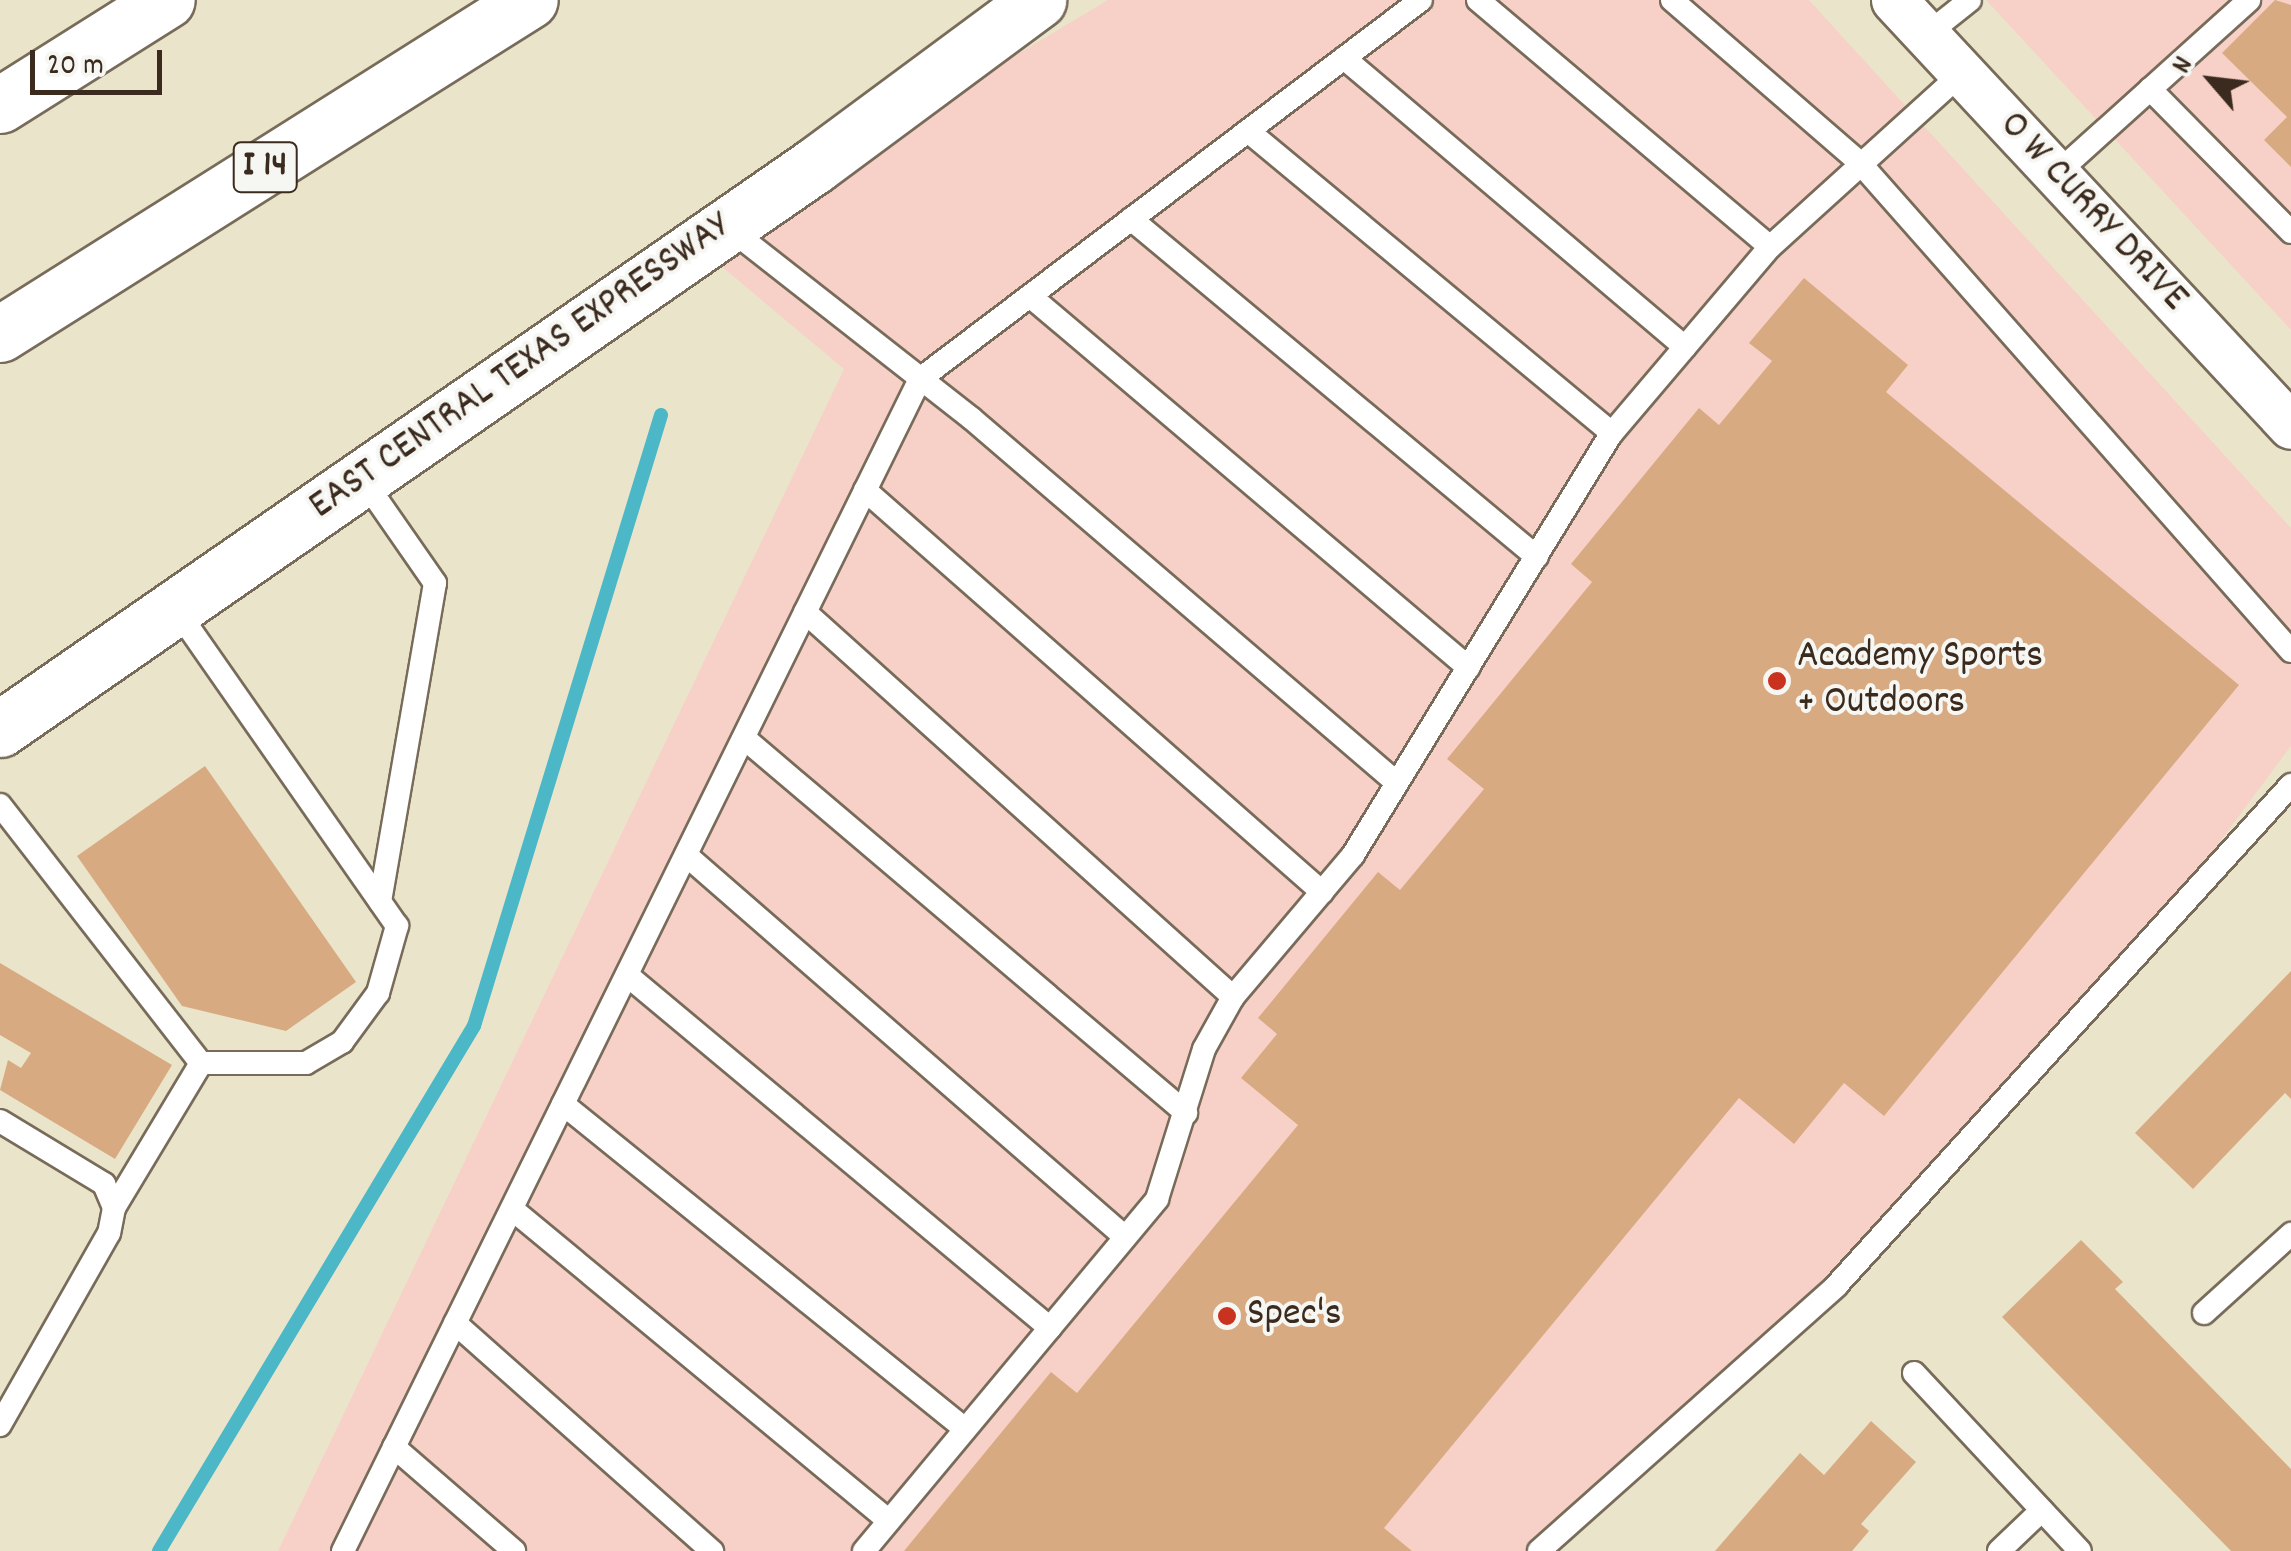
<!DOCTYPE html>
<html>
<head>
<meta charset="utf-8">
<style>
	body { margin:0 }
	#map { position:relative; width:2291px; height:1551px; overflow:hidden; background:#eae5ca; font-family:Dekko,sans-serif }
	div>[style] { position:absolute }
	.built>* { inset:0; background:#f7d1c8 }
	.stream>* { height:14px; margin:-7px; padding:0 7px; transform-origin:7px; border-radius:7px; background:#4bb7c7 }
	.building>* { inset:0; background:#d8aa82 }
	.roads { filter:drop-shadow(2px 0 #786b5a) drop-shadow(-2px 0 #786b5a) drop-shadow(0 2px #786b5a) drop-shadow(0 -2px #786b5a) }
	.service>* { height:22px; margin:-11px; padding:0 11px; transform-origin:11px; border-radius:11px; background:#fff }
	.minor>* { height:45px; margin:-22.5px; padding:0 22.5px; transform-origin:22.5px; border-radius:22.5px; background:#fff }
	.secondary>* { height:55px; margin:-27.5px; padding:0 27.5px; transform-origin:27.5px; border-radius:27.5px; background:#fff }
	.motorway>* { height:55px; margin:-27.5px; padding:0 27.5px; transform-origin:27.5px; border-radius:27.5px; background:#fff }
	.dots>* { width:28px; height:28px; translate:-50% -50%; box-sizing:border-box; border:5px solid #f6f6f2; border-radius:50% }
	span { translate:-50% -50%; white-space:nowrap; text-align:center; line-height:1.15; -webkit-text-stroke:8px #f6f6f2; paint-order:stroke }
	.shield-label span { padding:2px 8px; background:#f6f6f2; border:2px solid; border-radius:8px; -webkit-text-stroke-width:0 }
	.shield-label { font-size:38px; color:#3b2a1e; font-weight:700 }
	.street-label { font-size:40px; color:#3b2a1e }
	.poi-label { font-size:40px; color:#3b2a1e }
	.left { translate:0 -50%; text-align:left }
	.north { position:absolute; left:2161px; top:30px; width:100px; height:100px; -webkit-text-stroke:8px #f6f6f2; paint-order:stroke; rotate:298deg; font-size:28px; font-weight:700; line-height:40px; text-align:center; color:#3b2a1e }
	.north::after { content:''; display:block; margin:auto; width:35px; height:45px; background:#3b2a1e; clip-path:polygon(50% 0,100% 100%,50% 72%,0 100%) }
	.scale { position:absolute; left:30px; top:50px; width:132px; height:45px; box-sizing:border-box; border:5px solid #3b2a1e; border-top:0; padding-left:12px; font-size:30px; line-height:35px; white-space:nowrap; color:#3b2a1e; -webkit-text-stroke:8px #f6f6f2; paint-order:stroke }
</style>
</head>
<body>
<div id="map">
	<div class="built">
		<div style="clip-path:polygon(1108px 0,1809px 0,2291px 528px,2291px 746px,2105px 996px,1836px 1286px,1548px 1551px,278px 1551px,844px 369px,697px 246px)"></div>
		<div style="clip-path:polygon(1986px 0,2291px 0,2291px 330px)"></div>
	</div>
	<div class="stream">
		<div style="left:159px;top:1551px;width:612px;rotate:-59.04deg"></div>
		<div style="left:474px;top:1026px;width:639px;rotate:-72.98deg"></div>
	</div>
	<div class="building">
		<div style="clip-path:polygon(2275px 0,2291px 5px,2291px 167px,2264px 140px,2287px 117px,2222px 53px)"></div>
		<div style="clip-path:polygon(1804px 278px,1908px 365px,1886px 392px,2239px 685px,1884px 1116px,1844px 1083px,1794px 1144px,1739px 1098px,1384px 1528px,1412px 1551px,904px 1551px,1051px 1372px,1077px 1393px,1298px 1125px,1241px 1078px,1277px 1034px,1258px 1018px,1378px 872px,1400px 890px,1484px 789px,1447px 759px,1592px 582px,1571px 564px,1699px 408px,1719px 425px,1772px 361px,1749px 343px)"></div>
		<div style="clip-path:polygon(205px 766px,356px 982px,286px 1031px,182px 1006px,77px 856px)"></div>
		<div style="clip-path:polygon(0 963px,172px 1065px,115px 1159px,0 1090px,8px 1060px,21px 1068px,31px 1053px,0 1035px)"></div>
		<div style="clip-path:polygon(2291px 971px,2291px 1099px,2285px 1093px,2193px 1189px,2135px 1133px)"></div>
		<div style="clip-path:polygon(2081px 1240px,2123px 1282px,2115px 1289px,2291px 1469px,2291px 1551px,2231px 1551px,2002px 1317px)"></div>
		<div style="clip-path:polygon(1871px 1421px,1916px 1462px,1861px 1524px,1869px 1531px,1852px 1551px,1715px 1551px,1800px 1453px,1824px 1475px)"></div>
	</div>
	<div class="roads">
		<div class="service">
			<div style="left:1478px;top:0;width:382px;rotate:40.2deg"></div>
			<div style="left:1672px;top:0;width:249px;rotate:40.9deg"></div>
			<div style="left:1860px;top:163px;width:651px;rotate:48.55deg"></div>
			<div style="left:1926px;top:35px;width:56px;rotate:-38.5deg"></div>
			<div style="left:1344px;top:58px;width:447px;rotate:40.3deg"></div>
			<div style="left:2150px;top:89px;width:201px;rotate:45.4deg"></div>
			<div style="left:1248px;top:131px;width:473px;rotate:39.7deg"></div>
			<div style="left:2056px;top:174px;width:260px;rotate:-42deg"></div>
			<div style="left:1131px;top:219px;width:528px;rotate:39.78deg"></div>
			<div style="left:726px;top:226px;width:311px;rotate:38.1deg"></div>
			<div style="left:971px;top:418px;width:561px;rotate:40.59deg"></div>
			<div style="left:1030px;top:296px;width:575px;rotate:40.28deg"></div>
			<div style="left:362px;top:478px;width:128px;rotate:55.2deg"></div>
			<div style="left:435px;top:583px;width:323px;rotate:99.8deg"></div>
			<div style="left:865px;top:490px;width:609px;rotate:41.34deg"></div>
			<div style="left:805px;top:612px;width:576px;rotate:41.97deg"></div>
			<div style="left:744px;top:738px;width:580px;rotate:40.31deg"></div>
			<div style="left:0;top:805px;width:327px;rotate:52.1deg"></div>
			<div style="left:201px;top:1063px;width:105px"></div>
			<div style="left:306px;top:1063px;width:42px;rotate:-30.3deg"></div>
			<div style="left:342px;top:1042px;width:61px;rotate:-53.7deg"></div>
			<div style="left:378px;top:993px;width:70px;rotate:-74.2deg"></div>
			<div style="left:397px;top:926px;width:388px;rotate:-124.9deg"></div>
			<div style="left:686px;top:855px;width:582px;rotate:41.03deg"></div>
			<div style="left:627px;top:975px;width:551px;rotate:39.85deg"></div>
			<div style="left:563px;top:1104px;width:517px;rotate:38.95deg"></div>
			<div style="left:0;top:1121px;width:122px;rotate:31.2deg"></div>
			<div style="left:104px;top:1184px;width:26px;rotate:67deg"></div>
			<div style="left:114px;top:1208px;width:25px;rotate:101deg"></div>
			<div style="left:109px;top:1233px;width:221px;rotate:119.6deg"></div>
			<div style="left:114px;top:1208px;width:169px;rotate:-59deg"></div>
			<div style="left:512px;top:1209px;width:489px;rotate:39.6deg"></div>
			<div style="left:2204px;top:1313px;width:118px;rotate:-42.2deg"></div>
			<div style="left:455px;top:1323px;width:344px;rotate:41.6deg"></div>
			<div style="left:1914px;top:1373px;width:243px;rotate:47deg"></div>
			<div style="left:394px;top:1447px;width:159px;rotate:40.9deg"></div>
			<div style="left:343px;top:1551px;width:1306px;rotate:-63.79deg"></div>
			<div style="left:920px;top:379px;width:628px;rotate:-37.11deg"></div>
			<div style="left:864px;top:1551px;width:458px;rotate:-50.2deg"></div>
			<div style="left:1157px;top:1199px;width:157px;rotate:-72.6deg"></div>
			<div style="left:1204px;top:1049px;width:60px;rotate:-60.9deg"></div>
			<div style="left:1233px;top:997px;width:186px;rotate:-49.8deg"></div>
			<div style="left:1353px;top:855px;width:495px;rotate:-58.5deg"></div>
			<div style="left:1612px;top:433px;width:244px;rotate:-49.7deg"></div>
			<div style="left:1770px;top:247px;width:259px;rotate:-42.2deg"></div>
			<div style="left:1539px;top:1551px;width:398px;rotate:-41.7deg"></div>
			<div style="left:1836px;top:1286px;width:677px;rotate:-47.75deg"></div>
			<div style="left:1999px;top:1551px;width:59px;rotate:-43.6deg"></div>
		</div>
		<div class="minor">
			<div style="left:1894px;top:0;width:582px;rotate:47.02deg"></div>
		</div>
		<div class="secondary">
			<div style="left:0;top:729px;width:990px;rotate:-34.67deg"></div>
			<div style="left:814px;top:166px;width:279px;rotate:-36.5deg"></div>
		</div>
		<div class="motorway">
			<div style="left:0;top:105px;width:197px;rotate:-32.2deg"></div>
			<div style="left:0;top:334px;width:626px;rotate:-32.22deg"></div>
		</div>
	</div>
	<div class="dots">
		<div style="left:1777px;top:681px;background:#c8321e"></div>
		<div style="left:1227px;top:1316px;background:#c8321e"></div>
	</div>
	<div class="shield-label">
		<span style="left:265px;top:167px">I 14</span>
	</div>
	<div class="street-label">
		<span style="left:2092px;top:213px;rotate:47deg">O W CURRY DRIVE</span>
		<span style="left:521px;top:368px;rotate:-35deg">EAST CENTRAL TEXAS EXPRESSWAY</span>
	</div>
	<div class="poi-label">
		<span class="left" style="left:1797px;top:681px">Academy Sports<br>+ Outdoors</span>
		<span class="left" style="left:1247px;top:1316px">Spec's</span>
	</div>
	<div class="north">N</div>
	<div class="scale">20 m</div>
</div>
</body>
</html>
